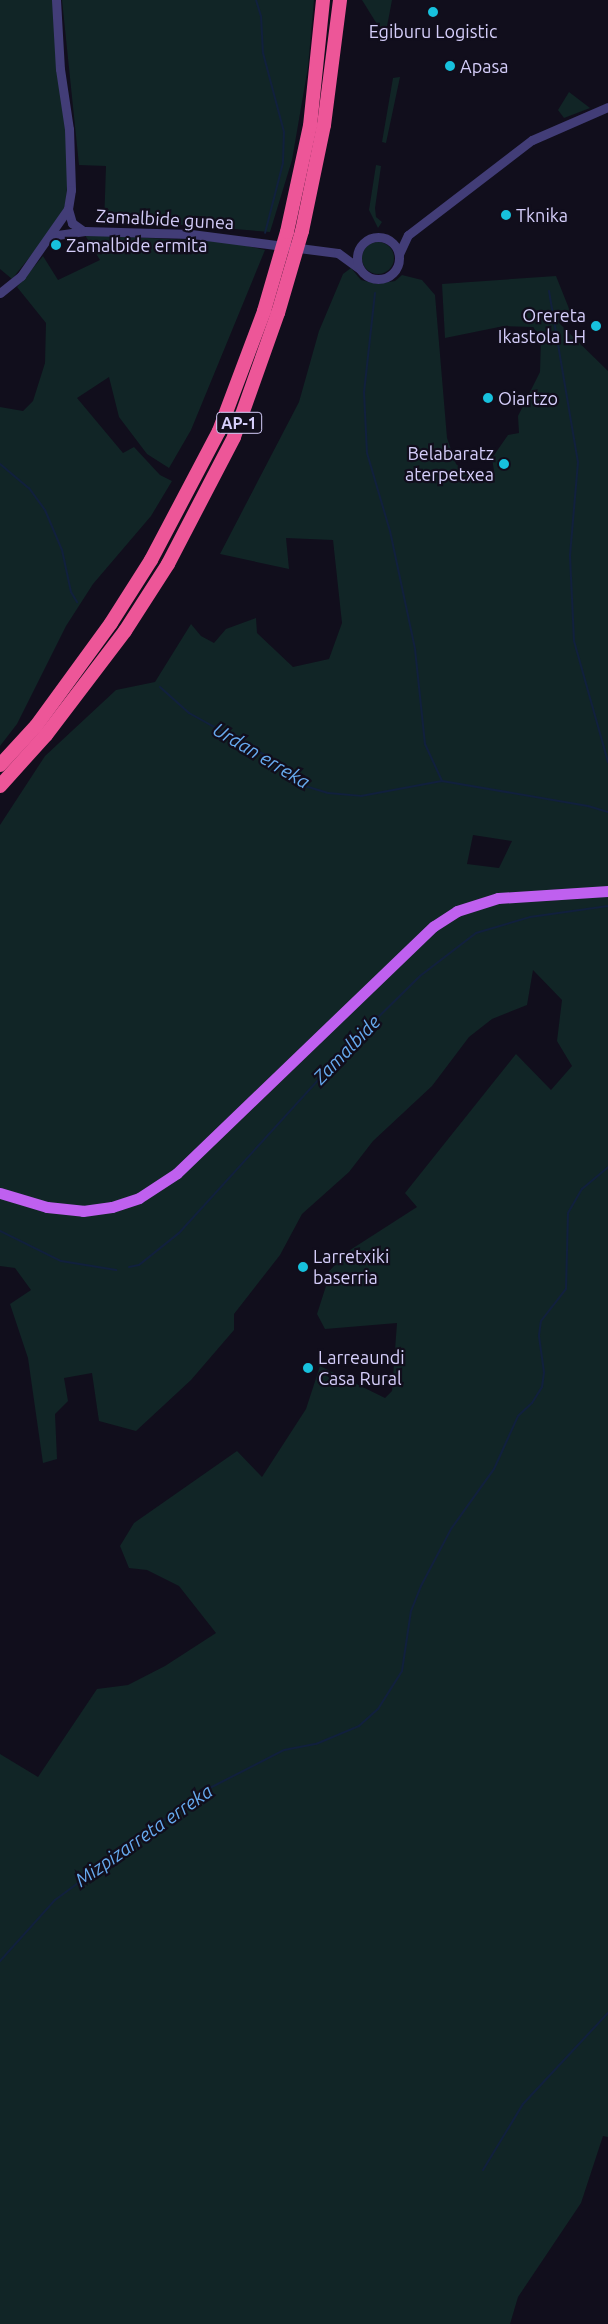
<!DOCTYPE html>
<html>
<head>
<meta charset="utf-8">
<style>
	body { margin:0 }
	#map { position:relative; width:608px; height:2324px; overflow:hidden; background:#110e1c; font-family:Ubuntu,sans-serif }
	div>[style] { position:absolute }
	.green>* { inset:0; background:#112526 }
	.round { border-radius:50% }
	.stream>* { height:2px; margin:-1px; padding:0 1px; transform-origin:1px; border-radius:1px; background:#11203d }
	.minor>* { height:9px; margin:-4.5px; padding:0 4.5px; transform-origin:4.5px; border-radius:4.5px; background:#423d77 }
	.minor>.ring { margin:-4.5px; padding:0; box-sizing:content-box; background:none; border:9px solid #423d77; border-radius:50% }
	.major>* { height:11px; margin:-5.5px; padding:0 5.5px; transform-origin:5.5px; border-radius:5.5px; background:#bf60ef }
	.highway>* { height:14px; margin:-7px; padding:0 7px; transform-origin:7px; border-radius:7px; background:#ed5698 }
	.dots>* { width:14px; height:14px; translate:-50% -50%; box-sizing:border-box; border:2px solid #110e1c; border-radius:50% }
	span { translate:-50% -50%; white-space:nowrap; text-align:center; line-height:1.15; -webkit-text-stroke:4.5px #110e1c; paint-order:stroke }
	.shield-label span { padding:1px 4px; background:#110e1c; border:1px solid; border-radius:4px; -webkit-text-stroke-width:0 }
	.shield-label { font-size:16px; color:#d5cefa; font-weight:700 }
	.poi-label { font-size:18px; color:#d5cefa }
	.left { translate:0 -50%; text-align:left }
	.right { translate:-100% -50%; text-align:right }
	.street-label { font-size:18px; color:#d5cefa }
	.water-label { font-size:19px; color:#67aaef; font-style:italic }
</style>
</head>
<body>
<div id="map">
	<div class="green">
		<div style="clip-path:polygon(0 0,53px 0,69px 150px,66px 205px,54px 227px,12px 279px,0 269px)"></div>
		<div style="clip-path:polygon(62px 0,314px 0,308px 67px,292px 160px,270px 232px,172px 224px,104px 225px,106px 166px,79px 165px)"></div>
		<div style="clip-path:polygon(362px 0,392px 0,385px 37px)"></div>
		<div style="clip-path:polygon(400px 77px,386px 143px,382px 142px,393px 78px)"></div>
		<div style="clip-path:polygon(569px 92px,590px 108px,564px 118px,558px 110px)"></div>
		<div style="clip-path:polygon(376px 165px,381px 166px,375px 208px,376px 217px,382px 222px,378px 228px,369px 210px)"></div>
		<div style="clip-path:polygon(85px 235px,231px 242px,265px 250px,191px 430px,169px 468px,147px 454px,119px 417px,109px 377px,77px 398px,123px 453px,134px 447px,160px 475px,172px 481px,151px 516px,93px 584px,66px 626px,17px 724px,0 746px,0 407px,23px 411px,33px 401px,45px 363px,46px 323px,17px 287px,43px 256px,58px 280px,100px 260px)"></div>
		<div class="round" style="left:362px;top:242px;width:32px;height:32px"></div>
		<div style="clip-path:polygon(evenodd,351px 268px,361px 280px,377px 284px,395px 281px,402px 275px,422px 280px,435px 295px,447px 438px,456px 464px,473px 479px,489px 479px,494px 471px,492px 458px,508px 435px,519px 433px,518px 416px,540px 372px,541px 338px,533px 327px,504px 326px,445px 338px,442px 284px,556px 276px,570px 311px,558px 322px,608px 371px,608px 2137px,603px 2136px,581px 2203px,518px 2297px,510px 2324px,0 2324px,0 1754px,38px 1777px,97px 1689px,128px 1685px,165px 1666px,216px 1633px,179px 1586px,147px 1570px,129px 1568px,120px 1546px,134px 1523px,237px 1451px,262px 1477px,306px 1409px,320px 1366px,385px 1398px,392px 1391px,397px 1323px,325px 1329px,317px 1314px,326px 1286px,320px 1281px,347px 1252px,417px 1207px,405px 1193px,516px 1054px,551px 1090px,572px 1066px,557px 1041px,562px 1000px,533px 970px,527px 1005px,492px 1019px,469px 1037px,432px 1086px,373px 1141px,349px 1172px,302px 1214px,280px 1255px,234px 1314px,234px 1330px,191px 1380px,136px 1431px,99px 1421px,92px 1373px,64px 1378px,68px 1401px,55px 1414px,57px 1459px,43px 1463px,28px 1358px,10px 1304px,31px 1290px,15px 1268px,0 1266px,0 825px,45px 756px,116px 690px,155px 682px,191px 624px,201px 636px,214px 643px,226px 629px,256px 618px,257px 633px,293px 667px,329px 659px,342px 623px,333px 540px,286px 538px,289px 569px,220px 554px,299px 402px,319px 331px,343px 274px,351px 268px,473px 835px,512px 841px,499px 868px,467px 864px,473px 835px)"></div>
	</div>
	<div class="stream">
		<div style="left:256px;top:0;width:17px;rotate:73deg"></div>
		<div style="left:261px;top:16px;width:37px;rotate:87deg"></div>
		<div style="left:263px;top:53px;width:82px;rotate:75.1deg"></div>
		<div style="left:284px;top:132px;width:31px;rotate:92deg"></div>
		<div style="left:283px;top:163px;width:72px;rotate:104.4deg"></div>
		<div style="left:549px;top:291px;width:173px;rotate:80.4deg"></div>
		<div style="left:578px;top:462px;width:94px;rotate:94.9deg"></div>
		<div style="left:570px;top:556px;width:85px;rotate:87.3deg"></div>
		<div style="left:574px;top:641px;width:126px;rotate:74.3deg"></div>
		<div style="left:375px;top:293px;width:100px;rotate:96.3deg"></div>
		<div style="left:364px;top:392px;width:61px;rotate:87.2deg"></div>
		<div style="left:367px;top:453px;width:81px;rotate:73.6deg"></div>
		<div style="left:390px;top:531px;width:121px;rotate:78deg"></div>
		<div style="left:415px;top:649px;width:96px;rotate:84deg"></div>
		<div style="left:425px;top:744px;width:41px;rotate:65.3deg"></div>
		<div style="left:0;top:464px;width:38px;rotate:40deg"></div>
		<div style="left:29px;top:488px;width:27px;rotate:54deg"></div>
		<div style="left:45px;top:510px;width:43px;rotate:67deg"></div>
		<div style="left:62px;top:550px;width:43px;rotate:77.9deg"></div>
		<div style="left:71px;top:592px;width:12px;rotate:59deg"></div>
		<div style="left:160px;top:687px;width:39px;rotate:42deg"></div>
		<div style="left:189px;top:713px;width:85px;rotate:29deg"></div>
		<div style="left:263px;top:754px;width:53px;rotate:37.3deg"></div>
		<div style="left:305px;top:786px;width:24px;rotate:17deg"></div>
		<div style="left:328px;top:793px;width:33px;rotate:5deg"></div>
		<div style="left:361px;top:796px;width:82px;rotate:-10.5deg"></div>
		<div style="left:442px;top:781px;width:148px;rotate:9.7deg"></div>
		<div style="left:588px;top:806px;width:21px;rotate:17deg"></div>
		<div style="left:0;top:1231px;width:68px;rotate:26.2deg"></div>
		<div style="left:61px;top:1261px;width:56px;rotate:9.3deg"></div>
		<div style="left:129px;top:1267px;width:10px;rotate:-11deg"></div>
		<div style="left:139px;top:1265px;width:51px;rotate:-38.7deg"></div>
		<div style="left:179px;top:1233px;width:254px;rotate:-47.7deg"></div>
		<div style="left:350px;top:1045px;width:98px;rotate:-44.6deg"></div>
		<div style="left:420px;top:976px;width:71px;rotate:-37.5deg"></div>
		<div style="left:476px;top:933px;width:56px;rotate:-16.5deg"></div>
		<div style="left:530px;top:917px;width:79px;rotate:-8deg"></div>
		<div style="left:0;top:1961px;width:82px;rotate:-48deg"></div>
		<div style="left:55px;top:1900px;width:180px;rotate:-36.4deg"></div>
		<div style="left:200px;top:1793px;width:94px;rotate:-27.1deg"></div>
		<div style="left:284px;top:1750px;width:33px;rotate:-11deg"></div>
		<div style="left:316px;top:1744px;width:47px;rotate:-22.7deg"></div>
		<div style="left:359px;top:1726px;width:25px;rotate:-42deg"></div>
		<div style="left:378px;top:1709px;width:45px;rotate:-57.7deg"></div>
		<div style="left:402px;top:1671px;width:61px;rotate:-81.5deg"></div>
		<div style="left:411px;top:1611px;width:27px;rotate:-68deg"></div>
		<div style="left:421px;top:1586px;width:64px;rotate:-62.2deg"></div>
		<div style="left:451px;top:1529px;width:74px;rotate:-54.4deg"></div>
		<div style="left:494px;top:1469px;width:58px;rotate:-65.6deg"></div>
		<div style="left:518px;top:1416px;width:19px;rotate:-43deg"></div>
		<div style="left:532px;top:1403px;width:19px;rotate:-58deg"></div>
		<div style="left:542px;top:1387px;width:15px;rotate:-82deg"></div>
		<div style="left:544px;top:1372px;width:37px;rotate:-98deg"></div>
		<div style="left:539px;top:1335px;width:14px;rotate:-82deg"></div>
		<div style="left:541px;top:1321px;width:41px;rotate:-52deg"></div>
		<div style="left:566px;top:1289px;width:76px;rotate:-88.5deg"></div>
		<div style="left:568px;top:1213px;width:28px;rotate:-60deg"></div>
		<div style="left:582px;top:1189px;width:34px;rotate:-40deg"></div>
		<div style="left:483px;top:2170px;width:77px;rotate:-58.8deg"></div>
		<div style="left:523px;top:2104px;width:125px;rotate:-47deg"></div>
	</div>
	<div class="minor">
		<div style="left:56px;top:0;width:69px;rotate:86.7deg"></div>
		<div style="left:60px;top:69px;width:61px;rotate:81.5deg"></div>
		<div style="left:69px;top:129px;width:61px;rotate:88.1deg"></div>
		<div style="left:71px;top:190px;width:19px;rotate:99deg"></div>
		<div style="left:68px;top:209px;width:15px;rotate:74deg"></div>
		<div style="left:72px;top:223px;width:12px;rotate:35deg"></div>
		<div style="left:50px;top:236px;width:35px;rotate:-8deg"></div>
		<div style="left:85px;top:231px;width:106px;rotate:1.6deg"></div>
		<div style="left:191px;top:234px;width:148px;rotate:7.4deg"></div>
		<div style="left:338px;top:253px;width:26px;rotate:36deg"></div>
		<div class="ring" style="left:357px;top:237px;width:33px;height:33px"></div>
		<div style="left:399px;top:254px;width:21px;rotate:-65deg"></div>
		<div style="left:408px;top:235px;width:156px;rotate:-37.5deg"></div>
		<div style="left:532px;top:140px;width:83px;rotate:-23.5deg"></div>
		<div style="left:0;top:293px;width:27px;rotate:-39deg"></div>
		<div style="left:21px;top:276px;width:82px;rotate:-55deg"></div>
	</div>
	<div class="major">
		<div style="left:0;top:1193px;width:49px;rotate:16.6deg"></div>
		<div style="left:47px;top:1207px;width:36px;rotate:6deg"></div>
		<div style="left:83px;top:1211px;width:29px;rotate:-8deg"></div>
		<div style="left:112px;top:1207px;width:28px;rotate:-18deg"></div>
		<div style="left:139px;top:1198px;width:45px;rotate:-33.3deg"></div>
		<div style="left:177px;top:1173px;width:356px;rotate:-43.9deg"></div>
		<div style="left:434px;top:926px;width:27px;rotate:-33deg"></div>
		<div style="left:457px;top:911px;width:43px;rotate:-17.6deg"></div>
		<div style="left:498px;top:898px;width:110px;rotate:-3.6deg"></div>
	</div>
	<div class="highway">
		<div style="left:0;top:765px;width:53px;rotate:-47.3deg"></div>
		<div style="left:36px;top:726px;width:127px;rotate:-53.9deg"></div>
		<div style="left:111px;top:623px;width:75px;rotate:-57.6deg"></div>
		<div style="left:151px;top:560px;width:146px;rotate:-62.2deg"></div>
		<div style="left:219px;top:431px;width:128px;rotate:-69.4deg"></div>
		<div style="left:264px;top:311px;width:82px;rotate:-73.8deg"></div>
		<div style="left:287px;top:232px;width:108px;rotate:-77.8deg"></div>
		<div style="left:310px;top:126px;width:127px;rotate:-84.1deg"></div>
		<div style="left:0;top:786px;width:69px;rotate:-48deg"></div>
		<div style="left:46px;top:735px;width:131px;rotate:-52.8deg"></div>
		<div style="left:125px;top:631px;width:80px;rotate:-57.3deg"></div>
		<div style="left:168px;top:564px;width:143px;rotate:-62.5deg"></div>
		<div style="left:234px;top:437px;width:132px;rotate:-70.5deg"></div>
		<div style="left:278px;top:313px;width:85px;rotate:-73.7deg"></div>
		<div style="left:302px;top:231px;width:108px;rotate:-78.3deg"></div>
		<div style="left:324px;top:125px;width:126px;rotate:-82.7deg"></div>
	</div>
	<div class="dots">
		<div style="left:433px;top:12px;background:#17c1dd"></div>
		<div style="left:450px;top:66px;background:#17c1dd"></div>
		<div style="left:506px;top:215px;background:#17c1dd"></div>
		<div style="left:56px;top:245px;background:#17c1dd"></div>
		<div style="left:596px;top:326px;background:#17c1dd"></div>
		<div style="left:488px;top:398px;background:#17c1dd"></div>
		<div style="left:504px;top:464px;background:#17c1dd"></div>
		<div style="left:303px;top:1267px;background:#17c1dd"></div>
		<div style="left:308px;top:1368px;background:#17c1dd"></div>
	</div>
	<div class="shield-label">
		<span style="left:239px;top:423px">AP-1</span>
	</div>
	<div class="poi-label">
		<span style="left:433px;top:31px">Egiburu Logistic</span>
		<span class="left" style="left:460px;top:66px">Apasa</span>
		<span class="left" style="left:516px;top:215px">Tknika</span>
		<span class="left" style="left:66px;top:245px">Zamalbide ermita</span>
		<span class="right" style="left:586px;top:326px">Orereta<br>Ikastola LH</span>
		<span class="left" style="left:498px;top:398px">Oiartzo</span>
		<span class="right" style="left:494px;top:464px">Belabaratz<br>aterpetxea</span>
		<span class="left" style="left:313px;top:1267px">Larretxiki<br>baserria</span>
		<span class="left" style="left:318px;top:1368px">Larreaundi<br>Casa Rural</span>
	</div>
	<div class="street-label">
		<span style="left:165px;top:219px;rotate:3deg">Zamalbide gunea</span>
	</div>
	<div class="water-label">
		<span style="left:261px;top:756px;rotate:31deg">Urdan erreka</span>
		<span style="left:347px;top:1050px;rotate:-46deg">Zamalbide</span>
		<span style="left:144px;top:1836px;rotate:-35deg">Mizpizarreta erreka</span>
	</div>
</div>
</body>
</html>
